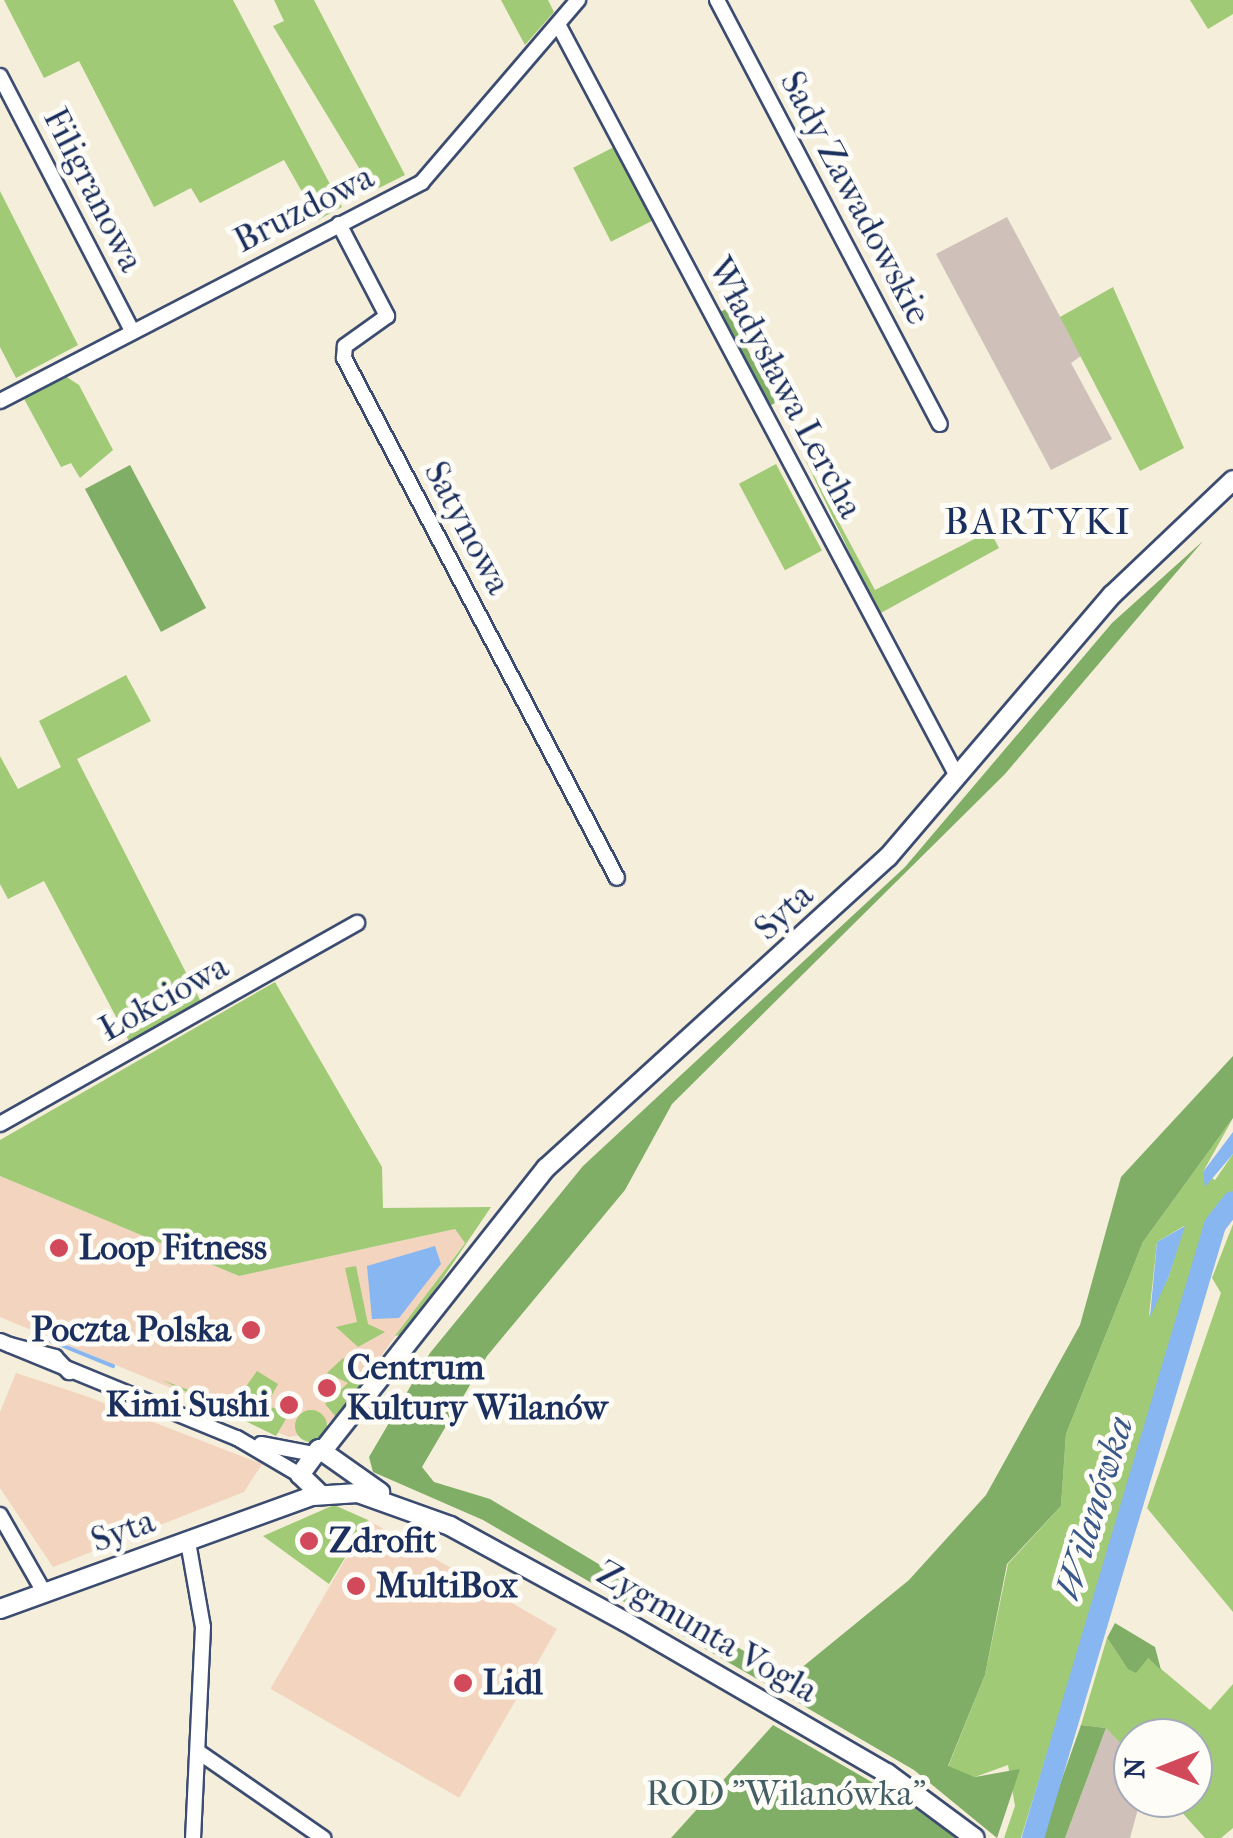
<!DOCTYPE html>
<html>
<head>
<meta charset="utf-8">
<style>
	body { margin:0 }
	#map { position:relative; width:1233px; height:1838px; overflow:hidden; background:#f4eeda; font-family:"IM FELL French Canon",serif }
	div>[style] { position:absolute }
	.built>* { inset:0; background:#f3d4be; transform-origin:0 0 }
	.industrial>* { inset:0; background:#cfc0ba }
	.green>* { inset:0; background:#a1ca76; transform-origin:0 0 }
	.round { border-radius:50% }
	.forest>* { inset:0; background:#80ae67; transform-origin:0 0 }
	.water>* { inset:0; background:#87b6f1 }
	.stream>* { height:4px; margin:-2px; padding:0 2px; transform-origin:2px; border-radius:2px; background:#87b6f1 }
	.river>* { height:22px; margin:-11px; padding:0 11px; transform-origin:11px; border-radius:11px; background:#87b6f1 }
	.roads { filter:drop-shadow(2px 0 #3c4c71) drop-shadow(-2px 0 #3c4c71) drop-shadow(0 2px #3c4c71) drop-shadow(0 -2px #3c4c71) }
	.minor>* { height:14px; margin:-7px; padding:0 7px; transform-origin:7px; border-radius:7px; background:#fff }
	.tertiary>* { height:18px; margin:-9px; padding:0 9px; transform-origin:9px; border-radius:9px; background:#fff }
	.dots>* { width:28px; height:28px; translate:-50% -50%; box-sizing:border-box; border:5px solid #fdfcf7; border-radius:50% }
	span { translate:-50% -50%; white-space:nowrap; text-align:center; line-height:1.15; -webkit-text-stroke:10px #fdfcf7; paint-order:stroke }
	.street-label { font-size:35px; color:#1b2f5e }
	.poi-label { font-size:35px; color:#1b2f5e; font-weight:700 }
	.left { translate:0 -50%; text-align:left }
	.right { translate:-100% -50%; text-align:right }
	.park-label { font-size:35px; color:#435e65 }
	.neighbourhood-label { font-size:38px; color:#1b2f5e; letter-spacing:2.5px }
	.water-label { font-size:38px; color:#3b588a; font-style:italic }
	.north { position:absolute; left:1113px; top:1718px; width:100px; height:100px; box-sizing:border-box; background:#fdfcf7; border:2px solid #a3aaba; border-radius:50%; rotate:270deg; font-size:28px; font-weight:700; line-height:40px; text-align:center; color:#1b2f5e }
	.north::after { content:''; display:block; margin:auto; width:35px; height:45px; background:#d1495b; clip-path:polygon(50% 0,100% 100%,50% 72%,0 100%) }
</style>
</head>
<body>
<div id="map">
	<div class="built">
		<div style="clip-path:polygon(0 1176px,239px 1276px,455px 1229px,465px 1242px,339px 1413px,319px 1432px,289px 1437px,0 1317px)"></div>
		<div style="clip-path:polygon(16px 1373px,83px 1395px,262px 1464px,244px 1492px,53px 1567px,0 1488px,0 1412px)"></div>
		<div style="left:368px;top:1520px;width:218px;height:195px;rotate:30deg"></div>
	</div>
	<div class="industrial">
		<div style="clip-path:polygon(1007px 217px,1081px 356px,1071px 363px,1112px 439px,1051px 470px,936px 254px)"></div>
		<div style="clip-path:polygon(1106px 1728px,1133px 1757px,1133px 1798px,1141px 1798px,1130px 1838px,1065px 1838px)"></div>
	</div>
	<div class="green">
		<div style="clip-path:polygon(4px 0,233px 0,342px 207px,318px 220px,284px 160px,200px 203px,191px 188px,154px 207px,79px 61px,44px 78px)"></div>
		<div style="clip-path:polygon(274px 0,314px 0,405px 175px,373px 191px,273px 26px,284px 21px)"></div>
		<div style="clip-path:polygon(501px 0,548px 0,554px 12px,525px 45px)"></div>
		<div style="clip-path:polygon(1190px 0,1233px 0,1233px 14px,1208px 29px)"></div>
		<div style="left:616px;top:146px;width:83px;height:48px;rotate:63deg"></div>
		<div style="clip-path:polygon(0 191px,78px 345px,16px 378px,0 347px)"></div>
		<div style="clip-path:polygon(1113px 287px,1184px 448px,1140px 471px,1060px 317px)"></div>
		<div style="clip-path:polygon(62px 374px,79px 385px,113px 450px,80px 478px,71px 463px,61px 467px,23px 397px)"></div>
		<div style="clip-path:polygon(802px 453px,875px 590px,990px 531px,999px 548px,879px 614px)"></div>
		<div style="left:776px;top:464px;width:98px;height:42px;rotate:62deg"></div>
		<div style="clip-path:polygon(126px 675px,151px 721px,77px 759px,202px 1004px,131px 1045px,44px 881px,8px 899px,0 884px,0 756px,18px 789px,61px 767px,39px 721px)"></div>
		<div style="clip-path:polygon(275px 982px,382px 1167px,383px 1208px,491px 1207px,405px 1334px,395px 1336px,465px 1243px,455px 1229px,239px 1276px,0 1176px,0 1140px)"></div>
		<div style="clip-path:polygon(evenodd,1233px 1118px,1203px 1172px,1215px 1180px,1233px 1154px,1233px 1193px,1208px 1232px,1021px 1838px,1004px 1838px,1015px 1806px,1008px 1765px,975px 1777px,948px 1767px,985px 1675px,1008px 1564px,1061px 1506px,1066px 1434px,1143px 1242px,1233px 1118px,1184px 1226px,1169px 1276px,1149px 1316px,1157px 1242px,1184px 1226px)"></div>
		<div style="clip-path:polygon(1233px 1224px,1233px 1612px,1147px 1508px,1221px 1293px,1212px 1278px)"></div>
		<div style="clip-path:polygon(356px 1266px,368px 1324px,385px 1332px,358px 1347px,336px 1327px,357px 1322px,345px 1268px)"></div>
		<div style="clip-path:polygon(343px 1358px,363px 1382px,337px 1418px,325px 1404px,348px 1383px,327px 1373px)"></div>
		<div style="clip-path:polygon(257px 1371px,278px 1384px,266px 1406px,290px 1412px,276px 1436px,162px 1380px,232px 1406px)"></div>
		<div class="round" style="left:295px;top:1410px;width:32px;height:32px"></div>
		<div style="clip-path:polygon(334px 1505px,368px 1520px,329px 1584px,263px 1536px)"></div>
		<div style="clip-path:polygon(1107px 1638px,1124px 1663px,1148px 1658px,1210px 1710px,1233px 1684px,1233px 1828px,1221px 1838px,1205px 1838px,1169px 1798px,1193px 1798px,1193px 1738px,1133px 1738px,1133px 1757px,1106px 1728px,1081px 1725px)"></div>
	</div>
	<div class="forest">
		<div style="left:726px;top:309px;width:106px;height:7px;rotate:62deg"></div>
		<div style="left:130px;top:465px;width:162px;height:51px;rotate:62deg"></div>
		<div style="clip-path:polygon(1203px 541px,1005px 774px,672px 1104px,625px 1190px,487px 1356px,422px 1467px,434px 1482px,490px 1499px,789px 1678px,909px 1580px,986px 1495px,1080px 1325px,1121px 1177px,1233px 1056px,1233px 1118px,1143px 1242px,1066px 1434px,1061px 1506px,1007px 1564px,985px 1675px,948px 1766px,975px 1777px,1020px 1769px,997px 1838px,914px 1770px,483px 1520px,373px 1472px,369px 1457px,430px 1353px,583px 1166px,905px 867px,1112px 623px)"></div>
		<div style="clip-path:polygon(1115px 1623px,1155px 1647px,1161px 1670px,1148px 1658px,1136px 1673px,1128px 1669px,1107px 1638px)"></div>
		<div style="clip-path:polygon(773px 1725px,901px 1799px,957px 1838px,671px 1838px)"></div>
		<div style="clip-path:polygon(1081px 1725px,1106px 1728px,1065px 1838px,1041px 1838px)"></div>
	</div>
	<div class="water">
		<div style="clip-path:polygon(1233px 1132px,1233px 1154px,1205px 1187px,1203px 1172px)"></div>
		<div style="clip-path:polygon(1185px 1226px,1169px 1276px,1150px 1317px,1157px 1242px)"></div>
		<div style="clip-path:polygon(435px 1246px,441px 1264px,399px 1318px,372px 1319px,367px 1266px)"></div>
	</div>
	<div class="stream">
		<div style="left:39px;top:1336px;width:80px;rotate:22.1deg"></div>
	</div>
	<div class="river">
		<div style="left:1033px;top:1838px;width:639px;rotate:-73.46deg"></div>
		<div style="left:1215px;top:1225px;width:29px;rotate:-52deg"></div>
	</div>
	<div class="roads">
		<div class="minor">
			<div style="left:717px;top:0;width:479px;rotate:62.3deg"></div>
			<div style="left:559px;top:26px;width:851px;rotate:62.05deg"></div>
			<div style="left:0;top:76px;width:287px;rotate:62.6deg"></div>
			<div style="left:339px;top:224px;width:104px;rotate:62.4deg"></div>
			<div style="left:387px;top:316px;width:52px;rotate:144.5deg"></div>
			<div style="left:345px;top:346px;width:12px;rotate:95deg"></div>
			<div style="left:344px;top:358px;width:587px;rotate:62.3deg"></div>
			<div style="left:0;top:401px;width:475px;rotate:-27.4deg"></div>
			<div style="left:422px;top:182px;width:240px;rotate:-49.4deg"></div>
			<div style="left:0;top:1124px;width:410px;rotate:-29.4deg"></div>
			<div style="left:0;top:1341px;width:256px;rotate:22.3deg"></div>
			<div style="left:237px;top:1438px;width:73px;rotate:30.4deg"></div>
			<div style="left:10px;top:1345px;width:47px;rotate:14.9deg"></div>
			<div style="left:55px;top:1357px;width:21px;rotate:47deg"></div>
			<div style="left:261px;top:1444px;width:49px;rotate:10.6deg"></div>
			<div style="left:0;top:1515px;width:91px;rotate:60.3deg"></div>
			<div style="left:188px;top:1542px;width:86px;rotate:80deg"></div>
			<div style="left:203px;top:1627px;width:211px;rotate:92.7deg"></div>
			<div style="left:200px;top:1753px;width:150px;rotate:34.6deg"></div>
		</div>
		<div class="tertiary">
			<div style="left:324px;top:1449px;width:358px;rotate:-51.7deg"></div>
			<div style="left:546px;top:1168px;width:462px;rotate:-42.3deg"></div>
			<div style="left:888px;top:857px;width:345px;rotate:-49.5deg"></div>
			<div style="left:1112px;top:595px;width:167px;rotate:-43.5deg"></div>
			<div style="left:320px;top:1494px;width:28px;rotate:-136deg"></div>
			<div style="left:300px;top:1475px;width:32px;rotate:-54deg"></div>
			<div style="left:319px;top:1449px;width:75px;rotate:35.2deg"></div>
			<div style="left:0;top:1609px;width:333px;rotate:-19.9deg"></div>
			<div style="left:313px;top:1496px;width:45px;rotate:-3.8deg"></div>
			<div style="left:358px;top:1493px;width:98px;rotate:19.7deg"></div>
			<div style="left:450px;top:1526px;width:200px;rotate:28.6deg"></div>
			<div style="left:626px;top:1622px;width:302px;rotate:30.1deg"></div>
			<div style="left:887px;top:1773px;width:109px;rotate:36.5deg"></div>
		</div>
	</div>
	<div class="dots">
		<div style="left:59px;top:1248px;background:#d1495b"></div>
		<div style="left:251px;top:1330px;background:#d1495b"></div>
		<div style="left:327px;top:1388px;background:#d1495b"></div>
		<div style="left:289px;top:1405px;background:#d1495b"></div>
		<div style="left:309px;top:1541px;background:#d1495b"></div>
		<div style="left:356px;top:1586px;background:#d1495b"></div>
		<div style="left:463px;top:1683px;background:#d1495b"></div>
	</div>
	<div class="street-label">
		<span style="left:93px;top:190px;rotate:63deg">Filigranowa</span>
		<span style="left:855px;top:198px;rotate:62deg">Sady Zawadowskie</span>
		<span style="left:304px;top:209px;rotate:-27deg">Bruzdowa</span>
		<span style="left:785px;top:388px;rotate:62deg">Władysława Lercha</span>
		<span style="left:467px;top:528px;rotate:62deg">Satynowa</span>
		<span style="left:784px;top:912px;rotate:-43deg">Syta</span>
		<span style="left:164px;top:998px;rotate:-29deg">Łokciowa</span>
		<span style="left:123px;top:1531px;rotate:-20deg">Syta</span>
		<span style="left:707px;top:1632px;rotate:30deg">Zygmunta Vogla</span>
	</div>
	<div class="poi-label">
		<span class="left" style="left:79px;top:1248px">Loop Fitness</span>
		<span class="right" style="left:231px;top:1330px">Poczta Polska</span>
		<span class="left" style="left:347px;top:1388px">Centrum<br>Kultury Wilanów</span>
		<span class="right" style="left:269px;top:1405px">Kimi Sushi</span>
		<span class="left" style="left:329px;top:1541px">Zdrofit</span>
		<span class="left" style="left:376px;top:1586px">MultiBox</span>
		<span class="left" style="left:483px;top:1683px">Lidl</span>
	</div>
	<div class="park-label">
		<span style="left:786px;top:1794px">ROD "Wilanówka"</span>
	</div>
	<div class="neighbourhood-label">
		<span style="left:1038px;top:522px">BARTYKI</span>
	</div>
	<div class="water-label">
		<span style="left:1094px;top:1508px;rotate:-73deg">Wilanówka</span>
	</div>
	<div class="north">N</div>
</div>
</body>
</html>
